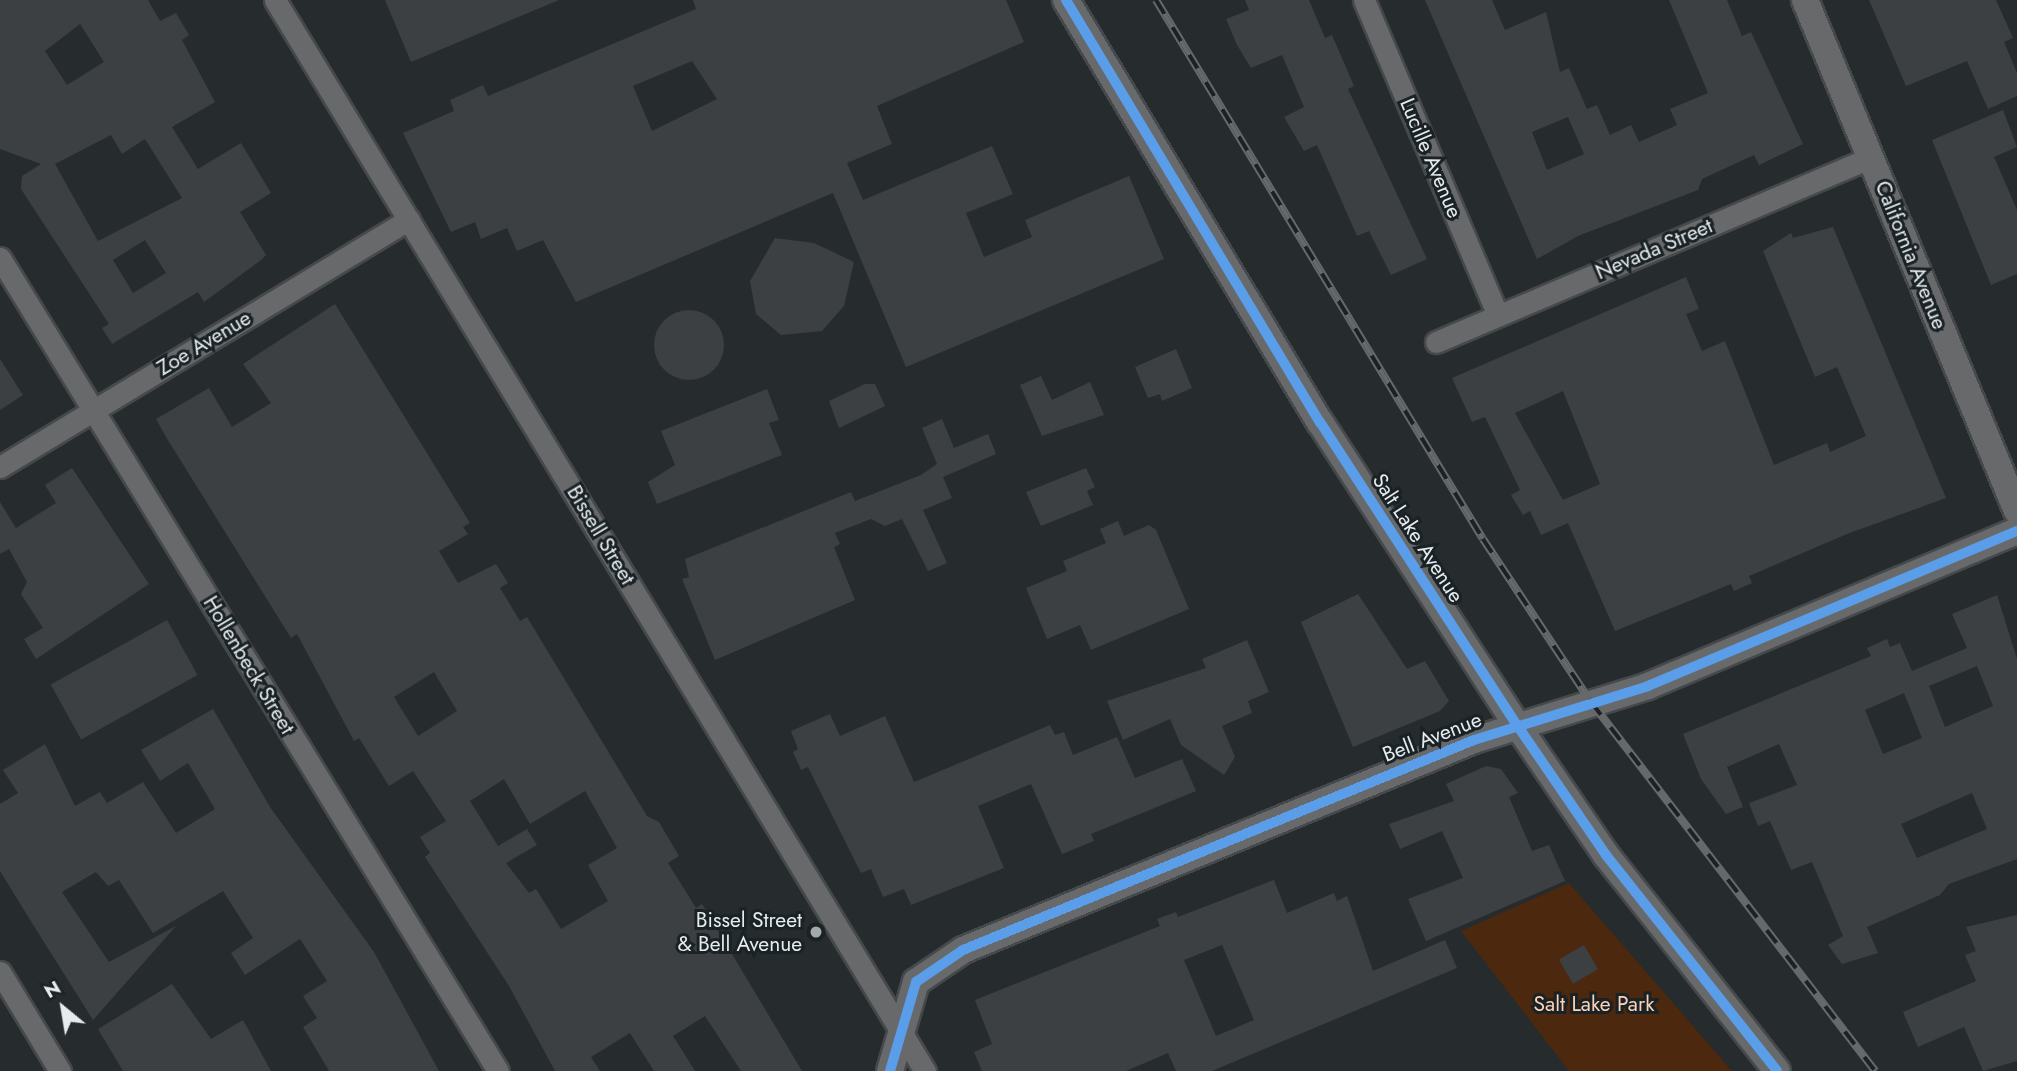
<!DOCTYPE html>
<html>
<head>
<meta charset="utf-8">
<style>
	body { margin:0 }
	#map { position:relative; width:2017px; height:1071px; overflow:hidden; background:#262b2d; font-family:Jost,sans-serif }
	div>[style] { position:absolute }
	.green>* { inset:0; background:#4c280e }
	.building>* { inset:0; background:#3c4042; transform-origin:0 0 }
	.round { border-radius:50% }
	.roads { filter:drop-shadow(2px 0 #46494b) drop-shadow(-2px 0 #46494b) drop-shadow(0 2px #46494b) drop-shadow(0 -2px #46494b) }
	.minor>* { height:21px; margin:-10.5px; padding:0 10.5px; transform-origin:10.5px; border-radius:10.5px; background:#67696a }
	.tertiary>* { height:26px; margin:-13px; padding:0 13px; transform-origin:13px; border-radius:13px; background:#67696a }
	.rail>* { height:8px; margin-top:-4px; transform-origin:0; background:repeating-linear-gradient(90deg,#1a2226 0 16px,#66696a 0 32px); box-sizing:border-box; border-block:2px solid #66696a }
	.cycleway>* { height:10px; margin:-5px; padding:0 5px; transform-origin:5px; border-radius:5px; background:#5a9eea }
	.dots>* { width:19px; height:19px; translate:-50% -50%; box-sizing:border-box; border:4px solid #1a2226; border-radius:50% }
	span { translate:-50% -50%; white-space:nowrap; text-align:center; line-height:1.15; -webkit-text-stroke:6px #1a2226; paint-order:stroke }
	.street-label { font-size:21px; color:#e6ecee }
	.poi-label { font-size:21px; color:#e6ecee }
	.right { translate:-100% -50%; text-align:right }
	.park-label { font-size:21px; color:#fbd1b8 }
	.north { position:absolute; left:28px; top:973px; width:70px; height:70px; -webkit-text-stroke:5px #1a2226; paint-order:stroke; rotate:330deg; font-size:19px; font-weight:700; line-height:28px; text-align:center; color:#e6ecee }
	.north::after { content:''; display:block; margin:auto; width:24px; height:32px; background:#e6ecee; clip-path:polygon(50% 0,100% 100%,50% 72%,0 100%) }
</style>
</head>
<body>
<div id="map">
	<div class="green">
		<div style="clip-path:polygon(1569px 883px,1732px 1071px,1569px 1071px,1461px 931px)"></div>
	</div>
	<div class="building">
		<div style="clip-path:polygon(evenodd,0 0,148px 0,160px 21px,176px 13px,189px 35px,182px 40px,215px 102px,172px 127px,198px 169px,241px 143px,271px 193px,240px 212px,266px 255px,261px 260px,204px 302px,198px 292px,112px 344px,102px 328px,109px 324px,21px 189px,22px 176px,41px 164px,0 149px,0 0,80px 24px,104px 62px,67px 85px,45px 51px,80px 24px,0 0,111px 135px,122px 154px,145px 139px,182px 198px,98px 241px,55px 164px,111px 135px,0 0,145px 240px,166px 273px,133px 293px,113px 260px,145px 240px)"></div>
		<div style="clip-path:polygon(385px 0,559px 0,411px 62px)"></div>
		<div style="clip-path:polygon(evenodd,693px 0,1006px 0,1024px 42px,877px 106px,892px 144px,847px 163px,863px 200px,992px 146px,1013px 194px,966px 213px,984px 257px,1032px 237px,1025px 220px,1129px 176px,1164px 259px,906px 367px,833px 193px,576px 302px,543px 240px,517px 251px,507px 228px,481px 239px,475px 222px,451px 232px,403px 133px,454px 111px,450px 100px,483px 85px,488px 96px,696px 9px,693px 0,692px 61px,717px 99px,652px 131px,633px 86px,692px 61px)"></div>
		<div style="clip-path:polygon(1245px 0,1309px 0,1325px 38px,1332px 35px,1354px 86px,1348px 89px,1427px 259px,1391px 275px,1369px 231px,1357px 236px,1317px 145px,1304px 151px,1284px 117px,1304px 107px,1282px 55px,1251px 68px,1237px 45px,1226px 19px,1249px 10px)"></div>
		<div style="clip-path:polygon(evenodd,1425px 0,1492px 0,1505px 30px,1546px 12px,1560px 72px,1569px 68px,1587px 109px,1597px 105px,1610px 135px,1631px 125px,1639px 142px,1677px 125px,1670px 109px,1708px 93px,1669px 0,1727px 0,1742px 36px,1751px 32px,1803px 144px,1759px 165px,1754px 155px,1702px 179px,1698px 190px,1578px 236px,1537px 259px,1425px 0,1568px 117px,1584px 154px,1547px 170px,1532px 132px,1568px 117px)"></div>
		<div style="clip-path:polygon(1869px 0,1996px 0,2013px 38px,2004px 42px,2017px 73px,2017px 96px,1988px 109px,1967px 61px,1906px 86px)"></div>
		<div style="clip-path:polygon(2003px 110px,2017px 147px,1994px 157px,2017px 210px,2017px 274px,1991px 285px,1932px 140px)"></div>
		<div style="clip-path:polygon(evenodd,1833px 227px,1946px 498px,1847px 534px,1749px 576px,1752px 583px,1734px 591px,1731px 584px,1615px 631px,1568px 523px,1541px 535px,1530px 511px,1523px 515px,1511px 495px,1520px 490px,1485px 417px,1472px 422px,1452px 378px,1686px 277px,1699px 309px,1686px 314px,1702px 351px,1725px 341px,1774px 465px,1827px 443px,1830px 452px,1866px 436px,1837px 367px,1815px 377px,1763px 251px,1791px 233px,1793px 238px,1833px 227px,1563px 391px,1600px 484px,1563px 500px,1515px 413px,1563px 391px)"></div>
		<div style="clip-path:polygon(775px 238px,814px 243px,854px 262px,844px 306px,822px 331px,781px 335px,756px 314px,750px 281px)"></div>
		<div style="clip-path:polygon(evenodd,335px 304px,470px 523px,463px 527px,468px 534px,439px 551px,458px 583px,496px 564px,508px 583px,500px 588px,520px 621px,527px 617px,647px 816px,659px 822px,679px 856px,668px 863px,696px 908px,702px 904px,802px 1071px,741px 1071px,705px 1016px,673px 1036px,695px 1071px,654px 1071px,630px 1033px,591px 1057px,600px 1071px,555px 1071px,509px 986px,425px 857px,430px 853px,420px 837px,446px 821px,413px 771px,389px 786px,359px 738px,354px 741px,297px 634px,291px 638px,166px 437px,156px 419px,209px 388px,232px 427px,271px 403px,243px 364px,335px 304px,434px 672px,457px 711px,418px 736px,394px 697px,434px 672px,335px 304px,504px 779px,530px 824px,585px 791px,617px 848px,588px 865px,608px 901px,561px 929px,536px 889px,529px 893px,506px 863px,537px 845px,527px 829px,498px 846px,470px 801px,504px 779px)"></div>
		<div class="round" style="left:654px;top:310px;width:70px;height:70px"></div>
		<div style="clip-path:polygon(1176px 349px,1192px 388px,1162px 401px,1160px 394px,1148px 398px,1135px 367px)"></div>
		<div style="clip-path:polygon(0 359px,23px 395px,0 410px)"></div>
		<div style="clip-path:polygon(1041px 376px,1052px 400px,1090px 382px,1104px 415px,1042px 436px,1020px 385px)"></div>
		<div style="clip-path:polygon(865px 384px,875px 384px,885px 406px,839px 428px,829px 401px)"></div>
		<div style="clip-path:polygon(767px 389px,779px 420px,769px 423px,782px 455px,657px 504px,648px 482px,675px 465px,661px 431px)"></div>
		<div style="clip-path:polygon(942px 419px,954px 448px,988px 434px,996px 454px,943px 477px,952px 498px,923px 510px,947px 563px,928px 571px,902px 519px,885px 526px,871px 519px,835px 533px,840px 544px,834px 547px,855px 600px,715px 660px,682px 579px,689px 577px,685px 559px,851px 492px,855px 501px,921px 475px,937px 464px,922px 428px)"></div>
		<div style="clip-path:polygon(72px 468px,149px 584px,36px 659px,24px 639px,43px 628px,21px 594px,27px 582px,9px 549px,0 554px,0 502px,16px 528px,56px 503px,45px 485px)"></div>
		<div style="clip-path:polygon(1086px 468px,1095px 487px,1087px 491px,1093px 505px,1041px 526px,1026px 492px)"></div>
		<div style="clip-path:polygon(1118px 521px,1124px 536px,1149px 525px,1156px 530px,1189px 609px,1091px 650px,1080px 625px,1047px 639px,1026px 588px,1067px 571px,1063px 561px,1106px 543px,1100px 529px)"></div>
		<div style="clip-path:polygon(1358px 594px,1407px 669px,1425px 661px,1449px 701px,1440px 711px,1353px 747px,1301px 622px)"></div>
		<div style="clip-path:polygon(evenodd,1997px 595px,2017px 659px,2017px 859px,1949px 884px,1940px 895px,1867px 927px,1878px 953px,1842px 964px,1828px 945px,1843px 936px,1812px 862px,1791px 870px,1770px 821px,1758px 826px,1749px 803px,1797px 785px,1779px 744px,1727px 767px,1743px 807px,1726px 814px,1701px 779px,1683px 734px,1871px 656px,1867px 648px,1887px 639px,1890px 647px,1900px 643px,1912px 671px,1967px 648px,1952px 614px,1997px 595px,1977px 666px,1993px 706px,1945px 727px,1929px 686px,1977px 666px,1997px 595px,1904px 693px,1922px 738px,1883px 754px,1865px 710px,1904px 693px,1997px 595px,1972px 793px,1987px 829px,1917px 858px,1901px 824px,1972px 793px)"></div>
		<div style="left:167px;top:620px;width:63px;height:133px;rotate:61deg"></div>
		<div style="clip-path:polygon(1247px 640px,1269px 692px,1248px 701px,1252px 713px,1222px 726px,1235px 757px,1224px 775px,1181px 745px,1170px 719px,1123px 740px,1107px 701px,1206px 668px,1202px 659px)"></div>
		<div style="clip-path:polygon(213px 709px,270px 807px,374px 952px,439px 1071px,329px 1071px,303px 1027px,317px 1018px,303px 996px,327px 981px,300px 939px,245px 975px,231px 953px,253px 938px,223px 891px,153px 933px,119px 880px,108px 886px,96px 872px,62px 892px,109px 962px,176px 926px,93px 1020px,32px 923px,0 871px,0 804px,18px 793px,3px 770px,45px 744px,75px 806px,100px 792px,107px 803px,143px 782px,176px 833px,215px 809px,188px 763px,160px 781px,141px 750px)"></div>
		<div style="clip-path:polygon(830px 714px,840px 736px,885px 716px,914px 782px,1050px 725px,1055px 735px,1064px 732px,1073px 755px,1117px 737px,1135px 778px,1182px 759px,1196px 791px,1091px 834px,1094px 841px,1062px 854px,1031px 784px,978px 806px,1004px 868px,911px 905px,904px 889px,883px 897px,871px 869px,861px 873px,808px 767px,801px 770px,793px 752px,798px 749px,791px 731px)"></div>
		<div style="clip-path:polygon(1486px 766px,1501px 769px,1518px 793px,1509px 797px,1532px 851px,1549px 845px,1565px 881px,1426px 941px,1408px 899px,1463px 878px,1442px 831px,1400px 849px,1389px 824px,1454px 801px,1446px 784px)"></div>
		<div style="clip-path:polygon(evenodd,1274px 880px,1287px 913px,1334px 893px,1337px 901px,1347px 896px,1373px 971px,1445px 940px,1457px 968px,1212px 1071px,1176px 1071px,1168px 1053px,1126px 1071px,982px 1071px,974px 1052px,992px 1044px,975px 1000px,1160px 926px,1157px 919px,1176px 912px,1178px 917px,1274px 880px,1222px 945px,1254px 1020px,1216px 1036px,1184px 960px,1222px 945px)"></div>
		<div style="clip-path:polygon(2017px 915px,2017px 1061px,1983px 1071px,1964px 1027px,1918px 1047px,1903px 1012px,1976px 981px,1965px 955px,1976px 951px,1966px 927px)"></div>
		<div style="left:1584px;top:945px;width:28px;height:29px;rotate:60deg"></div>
		<div style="clip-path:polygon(172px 984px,211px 1039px,243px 1020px,271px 1071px,123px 1071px,98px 1029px)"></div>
	</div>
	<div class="roads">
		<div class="minor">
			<div style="left:275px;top:0;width:1253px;rotate:58.75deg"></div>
			<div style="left:1364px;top:0;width:342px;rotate:67deg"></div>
			<div style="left:0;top:258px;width:953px;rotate:58.51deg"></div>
			<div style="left:1436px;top:342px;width:473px;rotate:-23deg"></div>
			<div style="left:0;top:467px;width:478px;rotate:-31.2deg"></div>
			<div style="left:0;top:972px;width:116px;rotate:58.8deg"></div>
		</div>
		<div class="tertiary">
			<div style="left:1066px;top:0;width:493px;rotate:59deg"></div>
			<div style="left:1320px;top:422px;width:361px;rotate:57deg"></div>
			<div style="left:1517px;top:725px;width:158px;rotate:55.6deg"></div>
			<div style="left:1606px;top:855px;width:275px;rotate:51.6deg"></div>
			<div style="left:1805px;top:0;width:553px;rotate:67.47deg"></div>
			<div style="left:890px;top:1071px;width:93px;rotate:-73.7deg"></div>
			<div style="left:916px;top:982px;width:57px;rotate:-34.2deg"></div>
			<div style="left:963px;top:950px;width:552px;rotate:-22.34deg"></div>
			<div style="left:1474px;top:740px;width:182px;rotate:-17.2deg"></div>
			<div style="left:1648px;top:686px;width:400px;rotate:-22.8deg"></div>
		</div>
	</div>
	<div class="rail">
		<div style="left:1156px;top:0;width:630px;rotate:58.76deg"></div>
		<div style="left:1483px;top:539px;width:196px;rotate:56.5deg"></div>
		<div style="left:1591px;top:702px;width:466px;rotate:52.4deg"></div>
	</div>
	<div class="cycleway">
		<div style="left:1066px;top:0;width:493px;rotate:59deg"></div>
		<div style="left:1320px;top:422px;width:361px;rotate:57deg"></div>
		<div style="left:1517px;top:725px;width:158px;rotate:55.6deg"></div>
		<div style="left:1606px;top:855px;width:275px;rotate:51.6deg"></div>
		<div style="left:890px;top:1071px;width:93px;rotate:-73.7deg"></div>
		<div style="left:916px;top:982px;width:57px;rotate:-34.2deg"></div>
		<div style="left:963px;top:950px;width:552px;rotate:-22.34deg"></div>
		<div style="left:1474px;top:740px;width:182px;rotate:-17.2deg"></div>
		<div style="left:1648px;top:686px;width:400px;rotate:-22.8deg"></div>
	</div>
	<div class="dots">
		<div style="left:816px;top:932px;background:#a3a8aa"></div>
	</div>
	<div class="street-label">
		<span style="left:1431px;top:158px;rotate:67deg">Lucille Avenue</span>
		<span style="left:1654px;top:249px;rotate:-23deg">Nevada Street</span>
		<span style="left:1911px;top:255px;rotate:68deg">California Avenue</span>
		<span style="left:204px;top:343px;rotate:-31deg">Zoe Avenue</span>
		<span style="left:601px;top:535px;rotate:59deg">Bissell Street</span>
		<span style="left:1418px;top:538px;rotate:57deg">Salt Lake Avenue</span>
		<span style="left:249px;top:665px;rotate:59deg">Hollenbeck Street</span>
		<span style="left:1432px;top:737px;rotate:-21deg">Bell Avenue</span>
	</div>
	<div class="poi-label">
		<span class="right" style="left:802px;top:932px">Bissel Street<br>&amp; Bell Avenue</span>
	</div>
	<div class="park-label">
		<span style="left:1594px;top:1004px">Salt Lake Park</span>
	</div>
	<div class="north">N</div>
</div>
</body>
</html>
